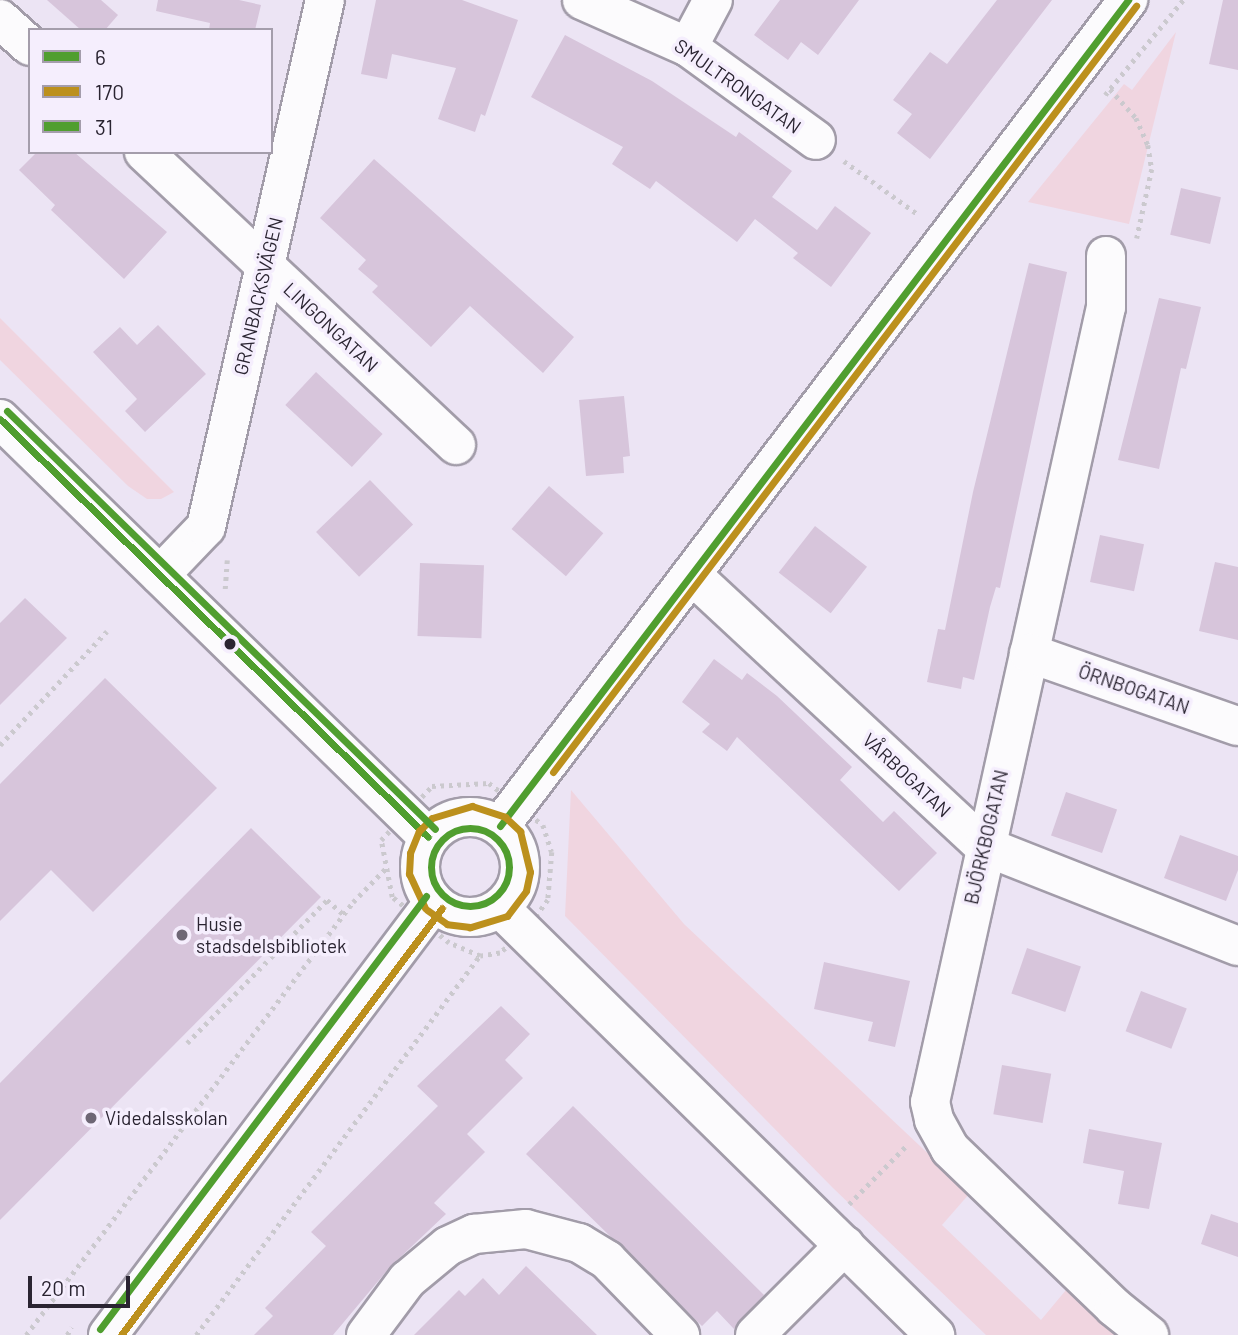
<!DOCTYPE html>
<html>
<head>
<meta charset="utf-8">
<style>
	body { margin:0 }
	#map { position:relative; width:1238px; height:1335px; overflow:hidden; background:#ece4f4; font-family:Barlow,sans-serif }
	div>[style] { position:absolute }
	.green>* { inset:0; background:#f0d5e0 }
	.building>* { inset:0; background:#d7c5db; transform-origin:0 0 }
	.path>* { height:4.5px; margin-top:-2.25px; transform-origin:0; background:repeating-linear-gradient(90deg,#cbc9ce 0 3.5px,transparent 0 8.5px) }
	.roads { filter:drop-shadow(2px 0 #a29ca9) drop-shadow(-2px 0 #a29ca9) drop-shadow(0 2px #a29ca9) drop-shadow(0 -2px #a29ca9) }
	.minor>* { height:38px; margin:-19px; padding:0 19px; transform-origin:19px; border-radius:19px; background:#fcfbfd }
	.minor>.ring { margin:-19px; padding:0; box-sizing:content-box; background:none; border:38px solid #fcfbfd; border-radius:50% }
	.bus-1>* { height:7px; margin:-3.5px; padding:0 3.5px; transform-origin:3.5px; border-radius:3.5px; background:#509e2f }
	.bus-2>* { height:7px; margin:-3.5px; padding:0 3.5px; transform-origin:3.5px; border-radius:3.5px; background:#bc901d }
	.bus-3>* { height:7px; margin:-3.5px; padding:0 3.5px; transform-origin:3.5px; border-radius:3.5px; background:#509e2f }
	.bus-3>.ring { margin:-3.5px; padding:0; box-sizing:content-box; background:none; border:7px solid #509e2f; border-radius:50% }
	.dots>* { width:19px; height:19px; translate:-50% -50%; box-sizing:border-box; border:4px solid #f5eefd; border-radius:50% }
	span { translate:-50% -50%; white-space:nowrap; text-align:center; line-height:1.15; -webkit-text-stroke:7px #f5eefd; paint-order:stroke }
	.street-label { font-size:19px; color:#2a2431 }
	.poi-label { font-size:19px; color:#2a2431 }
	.left { translate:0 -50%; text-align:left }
	.legend { position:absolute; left:28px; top:28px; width:245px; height:126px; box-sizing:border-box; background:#f5eefd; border:2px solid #a49dab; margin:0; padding:9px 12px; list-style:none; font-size:21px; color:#2a2431 }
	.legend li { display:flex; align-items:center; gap:14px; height:35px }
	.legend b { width:35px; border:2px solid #a49dab }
	.scale { position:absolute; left:28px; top:1276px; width:102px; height:32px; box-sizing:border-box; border:4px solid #2a2431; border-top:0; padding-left:9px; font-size:21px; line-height:24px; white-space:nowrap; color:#2a2431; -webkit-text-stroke:5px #f5eefd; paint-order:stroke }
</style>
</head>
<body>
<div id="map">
	<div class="green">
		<div style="clip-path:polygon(1176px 32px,1129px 224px,1028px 202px,1124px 84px,1132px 90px)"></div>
		<div style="clip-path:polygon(0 318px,174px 492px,161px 499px,147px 499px,128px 486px,0 360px)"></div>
		<div style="clip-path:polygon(571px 790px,684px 924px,970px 1193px,942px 1225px,1041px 1320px,1066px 1290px,1118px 1335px,986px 1335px,833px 1188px,565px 916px)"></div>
	</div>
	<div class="building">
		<div style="clip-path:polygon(47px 0,101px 0,118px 15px,105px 30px,81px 30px)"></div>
		<div style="clip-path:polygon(158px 0,239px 0,261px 5px,255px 30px,209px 30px,210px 23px,156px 11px)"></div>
		<div style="clip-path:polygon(376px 0,462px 0,518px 20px,485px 116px,481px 114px,475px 132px,438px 119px,456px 68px,392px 54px,387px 79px,361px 74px)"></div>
		<div style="clip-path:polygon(780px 0,859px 0,818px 55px,801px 42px,788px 60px,754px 35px)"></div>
		<div style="clip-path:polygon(997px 0,1052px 0,930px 159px,897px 133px,912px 114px,893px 100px,930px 52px,947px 64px)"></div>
		<div style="clip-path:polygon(1223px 0,1238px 0,1238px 70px,1209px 64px)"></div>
		<div style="clip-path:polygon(565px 35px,652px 81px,736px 137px,739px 132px,792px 171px,772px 197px,817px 230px,835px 206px,871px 233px,831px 287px,793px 258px,798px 253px,755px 219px,737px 242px,656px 181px,650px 189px,612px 164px,623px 147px,531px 97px)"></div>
		<div style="clip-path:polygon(37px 152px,74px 152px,167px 232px,124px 279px,51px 210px,55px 205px,19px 170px)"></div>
		<div style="clip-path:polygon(374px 159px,574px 337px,543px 373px,470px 306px,431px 347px,372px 292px,378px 286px,358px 269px,366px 260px,320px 218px)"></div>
		<div style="left:1181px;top:188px;width:41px;height:48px;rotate:13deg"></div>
		<div style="clip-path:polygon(1029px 263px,1067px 272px,1000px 588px,996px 587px,990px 607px,974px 680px,963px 677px,961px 689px,927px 682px,938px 629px,945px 630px,973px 492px)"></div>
		<div style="clip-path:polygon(1159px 298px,1201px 307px,1186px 369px,1181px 368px,1159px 469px,1118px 460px)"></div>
		<div style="clip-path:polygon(158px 325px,206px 374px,145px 432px,125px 411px,137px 399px,93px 352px,120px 327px,137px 345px)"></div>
		<div style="left:316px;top:372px;width:91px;height:45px;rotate:43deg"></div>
		<div style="clip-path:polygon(624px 396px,630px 456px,623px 457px,624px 473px,586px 476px,579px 400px)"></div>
		<div style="left:370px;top:480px;width:62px;height:75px;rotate:46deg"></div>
		<div style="left:549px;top:486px;width:72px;height:57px;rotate:41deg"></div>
		<div style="left:815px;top:526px;width:66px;height:59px;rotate:38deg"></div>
		<div style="left:1100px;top:535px;width:45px;height:48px;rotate:12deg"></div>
		<div style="clip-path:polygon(1215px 562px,1238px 567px,1238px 640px,1199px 631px)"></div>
		<div style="left:420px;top:563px;width:64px;height:73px;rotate:2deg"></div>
		<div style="clip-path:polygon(25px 598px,67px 638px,0 705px,0 623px)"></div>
		<div style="clip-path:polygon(714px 659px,742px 680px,747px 673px,777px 696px,852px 767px,840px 780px,883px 822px,894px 811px,937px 853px,899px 891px,737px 737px,727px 751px,702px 732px,710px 724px,682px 702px)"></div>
		<div style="clip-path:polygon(105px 678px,217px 788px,93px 912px,51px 870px,0 921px,0 784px)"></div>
		<div style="left:1066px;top:792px;width:54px;height:46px;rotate:19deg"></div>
		<div style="clip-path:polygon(251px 828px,321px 897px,0 1220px,0 1083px)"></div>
		<div style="clip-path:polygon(1180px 835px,1238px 856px,1238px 870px,1226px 901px,1164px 878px)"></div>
		<div style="left:1027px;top:948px;width:57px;height:48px;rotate:19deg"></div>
		<div style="clip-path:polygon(824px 962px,910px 981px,895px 1047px,868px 1041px,873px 1022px,814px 1009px)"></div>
		<div style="left:1141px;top:991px;width:49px;height:43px;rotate:21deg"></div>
		<div style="clip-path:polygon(501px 1006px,530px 1034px,505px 1060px,523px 1078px,467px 1134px,485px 1152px,434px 1203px,446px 1214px,390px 1267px,333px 1335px,254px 1335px,273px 1316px,265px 1308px,326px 1246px,311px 1232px,438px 1106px,417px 1086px)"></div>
		<div style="left:1002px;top:1065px;width:50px;height:50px;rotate:10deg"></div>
		<div style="clip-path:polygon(573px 1106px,764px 1295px,734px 1329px,717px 1311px,702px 1326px,526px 1154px)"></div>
		<div style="clip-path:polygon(1089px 1129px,1162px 1143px,1149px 1209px,1118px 1204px,1124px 1171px,1083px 1163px)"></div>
		<div style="clip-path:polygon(1211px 1214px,1238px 1223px,1238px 1257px,1201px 1244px)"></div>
		<div style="clip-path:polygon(526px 1266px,597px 1335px,414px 1335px,459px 1290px,465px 1296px,483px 1278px,499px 1295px)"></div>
	</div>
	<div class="path">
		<div style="left:1110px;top:89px;width:39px;rotate:48deg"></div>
		<div style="left:1136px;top:118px;width:30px;rotate:66deg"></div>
		<div style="left:1148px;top:145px;width:24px;rotate:81deg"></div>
		<div style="left:1152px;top:169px;width:71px;rotate:102.3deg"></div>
		<div style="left:1105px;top:95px;width:123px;rotate:-50.6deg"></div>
		<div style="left:844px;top:161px;width:92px;rotate:35.8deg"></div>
		<div style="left:225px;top:589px;width:29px;rotate:-86deg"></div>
		<div style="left:0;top:745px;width:156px;rotate:-46.8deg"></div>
		<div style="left:489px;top:783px;width:68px;rotate:37.9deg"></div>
		<div style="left:543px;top:825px;width:28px;rotate:72deg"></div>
		<div style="left:552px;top:852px;width:48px;rotate:94.8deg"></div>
		<div style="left:548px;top:900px;width:39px;rotate:126deg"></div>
		<div style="left:525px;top:932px;width:33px;rotate:140deg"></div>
		<div style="left:500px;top:953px;width:20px;rotate:171deg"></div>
		<div style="left:480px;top:956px;width:34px;rotate:-157deg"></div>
		<div style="left:449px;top:943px;width:73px;rotate:-141.1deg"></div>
		<div style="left:392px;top:897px;width:58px;rotate:-100.9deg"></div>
		<div style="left:381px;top:840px;width:74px;rotate:-46.6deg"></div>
		<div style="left:432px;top:786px;width:57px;rotate:-3deg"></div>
		<div style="left:187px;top:1043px;width:200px;rotate:-45.6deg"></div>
		<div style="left:327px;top:900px;width:21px;rotate:41deg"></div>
		<div style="left:849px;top:1204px;width:83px;rotate:-45.5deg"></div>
		<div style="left:26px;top:1335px;width:543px;rotate:-52.94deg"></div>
		<div style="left:353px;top:902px;width:49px;rotate:-45.8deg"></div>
		<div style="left:67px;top:1335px;width:9px;rotate:-58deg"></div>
		<div style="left:196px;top:1335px;width:474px;rotate:-53.2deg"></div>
	</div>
	<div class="roads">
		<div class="minor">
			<div style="left:582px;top:0;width:116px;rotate:23.9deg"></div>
			<div style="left:688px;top:47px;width:158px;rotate:36deg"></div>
			<div style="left:0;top:19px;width:40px;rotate:42deg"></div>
			<div style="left:688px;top:47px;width:53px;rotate:-62deg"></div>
			<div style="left:144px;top:152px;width:428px;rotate:43.2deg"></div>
			<div style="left:1106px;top:256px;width:51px;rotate:90deg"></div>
			<div style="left:1106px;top:307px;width:814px;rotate:102.48deg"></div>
			<div style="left:930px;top:1102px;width:18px;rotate:77deg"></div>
			<div style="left:934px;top:1120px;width:33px;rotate:61deg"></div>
			<div style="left:950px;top:1149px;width:228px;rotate:43.9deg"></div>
			<div style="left:1114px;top:1307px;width:45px;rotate:38.7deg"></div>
			<div style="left:0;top:419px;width:598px;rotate:44.32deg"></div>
			<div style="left:160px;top:575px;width:66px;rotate:-46.2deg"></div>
			<div style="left:206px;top:527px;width:540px;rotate:-77.28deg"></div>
			<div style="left:692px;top:575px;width:398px;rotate:42.9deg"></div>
			<div style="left:984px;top:846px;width:273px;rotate:21.5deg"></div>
			<div style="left:1029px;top:653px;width:221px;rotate:19.3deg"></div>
			<div class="ring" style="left:420px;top:817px;width:62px;height:62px"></div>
			<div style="left:500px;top:826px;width:1038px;rotate:-52.75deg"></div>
			<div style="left:500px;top:908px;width:610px;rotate:44.47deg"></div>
			<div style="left:108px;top:1335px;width:542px;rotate:-53.02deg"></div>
			<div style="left:366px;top:1335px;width:69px;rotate:-53.3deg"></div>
			<div style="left:407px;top:1280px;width:53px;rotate:-39.7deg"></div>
			<div style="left:448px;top:1246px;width:29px;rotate:-25deg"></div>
			<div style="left:474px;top:1234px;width:52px;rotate:-5.5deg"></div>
			<div style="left:526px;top:1229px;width:55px;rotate:14.8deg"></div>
			<div style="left:579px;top:1243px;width:33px;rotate:31deg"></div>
			<div style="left:607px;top:1260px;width:105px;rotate:45.8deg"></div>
			<div style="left:755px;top:1335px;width:127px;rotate:-45deg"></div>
		</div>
	</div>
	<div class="bus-1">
		<div style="left:0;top:419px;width:598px;rotate:44.32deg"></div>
		<div style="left:500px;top:826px;width:1038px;rotate:-52.75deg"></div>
	</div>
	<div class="bus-2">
		<div style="left:553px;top:772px;width:963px;rotate:-52.73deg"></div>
		<div style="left:425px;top:908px;width:38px;rotate:-115deg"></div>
		<div style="left:409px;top:874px;width:21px;rotate:-87deg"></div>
		<div style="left:410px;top:853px;width:24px;rotate:-68deg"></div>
		<div style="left:419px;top:831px;width:18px;rotate:-45deg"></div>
		<div style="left:432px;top:818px;width:42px;rotate:-16.7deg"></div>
		<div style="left:472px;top:806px;width:35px;rotate:18deg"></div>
		<div style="left:505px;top:817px;width:21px;rotate:43deg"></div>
		<div style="left:520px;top:831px;width:42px;rotate:76.3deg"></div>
		<div style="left:530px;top:872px;width:19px;rotate:102deg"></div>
		<div style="left:526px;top:891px;width:31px;rotate:127deg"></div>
		<div style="left:507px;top:916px;width:39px;rotate:163deg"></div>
		<div style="left:470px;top:927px;width:23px;rotate:-173deg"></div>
		<div style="left:447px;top:924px;width:24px;rotate:-145deg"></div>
		<div style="left:121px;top:1335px;width:534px;rotate:-53.07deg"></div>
	</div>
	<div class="bus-3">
		<div style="left:7px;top:411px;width:598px;rotate:44.32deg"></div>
		<div class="ring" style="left:431px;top:828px;width:71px;height:71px"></div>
		<div style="left:100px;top:1329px;width:542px;rotate:-53.02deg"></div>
	</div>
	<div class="dots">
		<div style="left:230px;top:644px;background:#2a2431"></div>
		<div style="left:182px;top:935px;background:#6e6775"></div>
		<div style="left:91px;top:1118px;background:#6e6775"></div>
	</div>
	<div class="street-label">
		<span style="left:738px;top:86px;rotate:35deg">SMULTRONGATAN</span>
		<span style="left:258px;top:296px;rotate:-77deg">GRANBACKSVÄGEN</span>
		<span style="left:331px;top:327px;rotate:43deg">LINGONGATAN</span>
		<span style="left:1134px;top:689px;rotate:19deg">ÖRNBOGATAN</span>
		<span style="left:907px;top:775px;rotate:43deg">VÅRBOGATAN</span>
		<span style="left:986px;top:837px;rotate:-77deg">BJÖRKBOGATAN</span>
	</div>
	<div class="poi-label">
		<span class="left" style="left:196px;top:935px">Husie<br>stadsdelsbibliotek</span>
		<span class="left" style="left:105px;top:1118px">Videdalsskolan</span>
	</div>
	<ul class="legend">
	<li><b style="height:9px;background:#509e2f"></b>6</li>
	<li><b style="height:9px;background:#bc901d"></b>170</li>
	<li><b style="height:9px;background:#509e2f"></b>31</li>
	</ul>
	<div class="scale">20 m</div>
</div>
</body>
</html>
